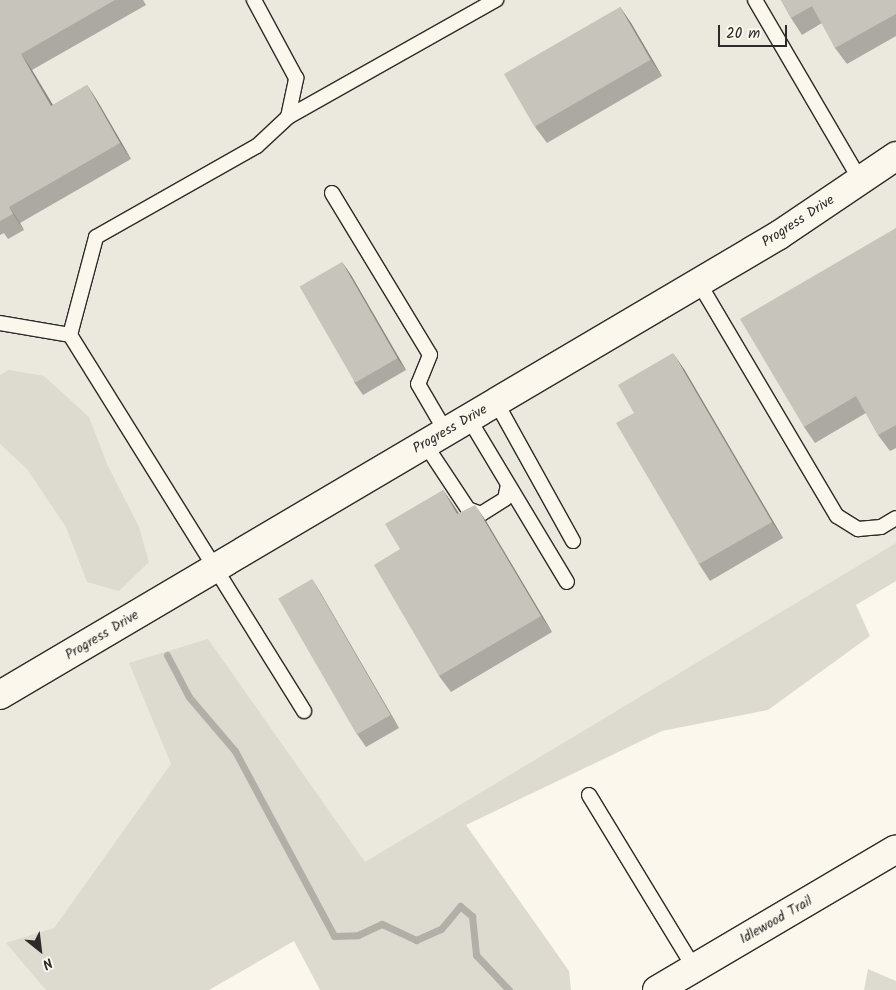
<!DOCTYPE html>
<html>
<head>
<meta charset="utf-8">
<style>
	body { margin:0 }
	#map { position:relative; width:896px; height:990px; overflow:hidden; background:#fbf7ec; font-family:Kalam,sans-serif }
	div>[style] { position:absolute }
	.built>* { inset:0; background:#ebe8de }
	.green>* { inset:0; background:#dddad0 }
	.stream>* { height:7px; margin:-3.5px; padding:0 3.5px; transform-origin:3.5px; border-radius:3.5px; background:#b1afa7 }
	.roads { filter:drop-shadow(1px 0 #2b2b2b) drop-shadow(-1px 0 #2b2b2b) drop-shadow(0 1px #2b2b2b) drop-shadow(0 -1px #2b2b2b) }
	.service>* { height:14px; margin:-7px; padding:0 7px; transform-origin:7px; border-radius:7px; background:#fbf7ec }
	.minor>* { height:28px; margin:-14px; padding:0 14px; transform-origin:14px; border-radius:14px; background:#fbf7ec }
	.wall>* { inset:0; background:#aba9a2 }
	.shaded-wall>* { inset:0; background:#8b8984 }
	.building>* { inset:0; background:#c7c4bc; transform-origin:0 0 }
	span { translate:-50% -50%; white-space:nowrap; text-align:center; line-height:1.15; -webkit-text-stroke:4.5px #fbf7ec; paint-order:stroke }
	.street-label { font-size:14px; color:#2b2b2b }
	.north { position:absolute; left:15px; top:925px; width:50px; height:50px; -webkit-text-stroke:4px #fbf7ec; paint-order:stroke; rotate:151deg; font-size:14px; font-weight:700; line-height:20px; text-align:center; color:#2b2b2b }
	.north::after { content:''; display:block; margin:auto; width:18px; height:22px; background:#2b2b2b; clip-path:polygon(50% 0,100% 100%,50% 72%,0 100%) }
	.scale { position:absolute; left:718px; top:25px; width:69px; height:22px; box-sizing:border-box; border:2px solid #2b2b2b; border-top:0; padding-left:6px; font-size:15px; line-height:18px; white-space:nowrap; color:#2b2b2b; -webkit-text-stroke:4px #fbf7ec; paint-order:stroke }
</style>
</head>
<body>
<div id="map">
	<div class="built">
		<div style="clip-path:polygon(0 0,896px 0,896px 547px,593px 725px,161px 990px,0 990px)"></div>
	</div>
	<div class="green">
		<div style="clip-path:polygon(9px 370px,44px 376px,89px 417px,107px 464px,139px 527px,149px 562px,119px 591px,87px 582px,66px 527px,27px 469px,0 444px,0 375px)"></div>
		<div style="clip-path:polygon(896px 543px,896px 581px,856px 605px,870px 636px,768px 710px,662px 731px,466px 825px,569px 971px,571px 990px,320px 990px,294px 941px,209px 990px,46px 990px,6px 943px,54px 928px,171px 764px,129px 663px,208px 639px,365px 862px)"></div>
		<div style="clip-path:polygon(868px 969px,896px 981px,896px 990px,864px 990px)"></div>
	</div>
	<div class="stream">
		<div style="left:167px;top:655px;width:47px;rotate:62.4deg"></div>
		<div style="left:189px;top:697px;width:71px;rotate:49.6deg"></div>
		<div style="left:235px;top:751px;width:210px;rotate:61.8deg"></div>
		<div style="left:334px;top:936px;width:24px;rotate:-2deg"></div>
		<div style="left:358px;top:935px;width:26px;rotate:-25deg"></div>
		<div style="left:382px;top:924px;width:38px;rotate:25deg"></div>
		<div style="left:416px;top:940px;width:27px;rotate:-24deg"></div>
		<div style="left:441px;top:929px;width:30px;rotate:-50deg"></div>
		<div style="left:460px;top:906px;width:16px;rotate:40deg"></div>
		<div style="left:472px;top:916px;width:39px;rotate:84deg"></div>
		<div style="left:476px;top:955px;width:48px;rotate:46.7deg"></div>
	</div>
	<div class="roads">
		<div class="service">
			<div style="left:755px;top:0;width:208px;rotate:59.7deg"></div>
			<div style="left:288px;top:117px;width:239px;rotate:-29.4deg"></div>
			<div style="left:332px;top:193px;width:189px;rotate:58.8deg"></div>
			<div style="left:430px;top:355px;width:31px;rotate:112deg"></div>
			<div style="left:418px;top:384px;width:56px;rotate:59.7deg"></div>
			<div style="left:699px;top:283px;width:271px;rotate:59.4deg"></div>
			<div style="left:837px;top:516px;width:25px;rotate:32deg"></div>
			<div style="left:858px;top:529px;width:23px;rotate:-5deg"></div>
			<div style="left:881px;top:527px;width:17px;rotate:-31deg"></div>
			<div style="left:0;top:323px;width:71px;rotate:9.7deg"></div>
			<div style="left:70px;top:335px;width:443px;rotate:58.1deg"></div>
			<div style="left:70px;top:335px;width:101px;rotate:-75.1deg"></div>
			<div style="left:96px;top:237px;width:185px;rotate:-29.5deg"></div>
			<div style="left:257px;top:146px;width:42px;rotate:-43.1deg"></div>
			<div style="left:288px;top:117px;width:40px;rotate:-78deg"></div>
			<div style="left:296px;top:78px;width:89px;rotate:-118.3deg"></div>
			<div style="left:496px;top:402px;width:159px;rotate:61deg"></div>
			<div style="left:469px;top:419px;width:190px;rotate:59deg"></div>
			<div style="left:425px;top:444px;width:78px;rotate:56.5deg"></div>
			<div style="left:468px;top:509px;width:14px;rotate:21deg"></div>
			<div style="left:481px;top:514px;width:28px;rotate:-32deg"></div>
			<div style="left:505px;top:499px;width:14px;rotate:-78deg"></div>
			<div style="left:589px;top:795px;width:202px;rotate:58.7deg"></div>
		</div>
		<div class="minor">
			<div style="left:0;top:695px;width:905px;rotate:-30.56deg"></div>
			<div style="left:779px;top:235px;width:141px;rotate:-34deg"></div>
			<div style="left:657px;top:990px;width:277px;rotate:-30.5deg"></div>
		</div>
	</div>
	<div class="wall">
		<div style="clip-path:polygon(0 0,143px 0,146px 5px,32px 70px,53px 105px,87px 85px,98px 102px,131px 159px,20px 223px,24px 230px,8px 239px,4px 233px,0 235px)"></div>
		<div style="clip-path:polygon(781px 0,896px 0,896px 36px,847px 64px,835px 48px,822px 23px,802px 35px,791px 18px)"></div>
		<div style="clip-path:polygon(620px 7px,631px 23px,662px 76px,547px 143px,535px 127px)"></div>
		<div style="clip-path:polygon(896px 228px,896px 448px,890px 451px,878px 435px,866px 413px,815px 443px,804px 427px)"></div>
		<div style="clip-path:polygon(342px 262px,351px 275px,406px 370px,363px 395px,354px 382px)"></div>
		<div style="clip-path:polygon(684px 369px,783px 538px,710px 581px,699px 564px,634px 413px)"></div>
		<div style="clip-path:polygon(443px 490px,459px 513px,486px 521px,552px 632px,451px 692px,439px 676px,400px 549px)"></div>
		<div style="clip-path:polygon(312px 579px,320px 592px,399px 728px,366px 747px,357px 734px)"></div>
	</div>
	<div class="shaded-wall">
		<div style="clip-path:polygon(620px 7px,631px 23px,662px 76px,651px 60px)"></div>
		<div style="clip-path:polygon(21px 54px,32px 70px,63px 122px,51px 106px)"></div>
		<div style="clip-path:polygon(87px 85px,98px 102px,131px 159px,120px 143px)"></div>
		<div style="clip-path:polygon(9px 207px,20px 223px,24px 230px,13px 214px)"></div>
		<div style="clip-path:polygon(342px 262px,351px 275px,406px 370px,397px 358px)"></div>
		<div style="clip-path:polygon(673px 353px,684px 369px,783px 538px,772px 522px)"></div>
		<div style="clip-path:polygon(443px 490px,454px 506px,469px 530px,457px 514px)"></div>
		<div style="clip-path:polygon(475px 505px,486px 521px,552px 632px,541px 616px)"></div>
		<div style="clip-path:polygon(312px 579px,320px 592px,399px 728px,391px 715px)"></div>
	</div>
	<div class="building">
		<div style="clip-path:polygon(0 0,115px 0,21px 54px,51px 106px,87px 85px,120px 143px,9px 207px,13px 214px,0 221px)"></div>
		<div style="clip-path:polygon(781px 0,896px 0,896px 14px,835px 48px,812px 6px,791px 18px)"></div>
		<div style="left:620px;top:7px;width:61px;height:134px;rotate:60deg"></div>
		<div style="clip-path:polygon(896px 228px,896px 425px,878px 435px,856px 396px,804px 427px,740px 319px)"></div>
		<div style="left:342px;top:262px;width:111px;height:49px;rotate:60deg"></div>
		<div style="clip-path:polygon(673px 353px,772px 522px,699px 564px,616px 423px,634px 413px,618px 385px)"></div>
		<div style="clip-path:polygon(443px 490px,457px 514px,475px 505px,541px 616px,439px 676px,374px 565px,400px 549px,385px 524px)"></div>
		<div style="left:312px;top:579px;width:157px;height:39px;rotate:60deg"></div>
	</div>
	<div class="street-label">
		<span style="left:798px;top:221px;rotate:-33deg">Progress Drive</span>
		<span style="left:450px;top:429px;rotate:-30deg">Progress Drive</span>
		<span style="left:102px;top:635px;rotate:-31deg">Progress Drive</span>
		<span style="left:776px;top:920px;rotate:-30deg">Idlewood Trail</span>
	</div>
	<div class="north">N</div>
	<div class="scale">20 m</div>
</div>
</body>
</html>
